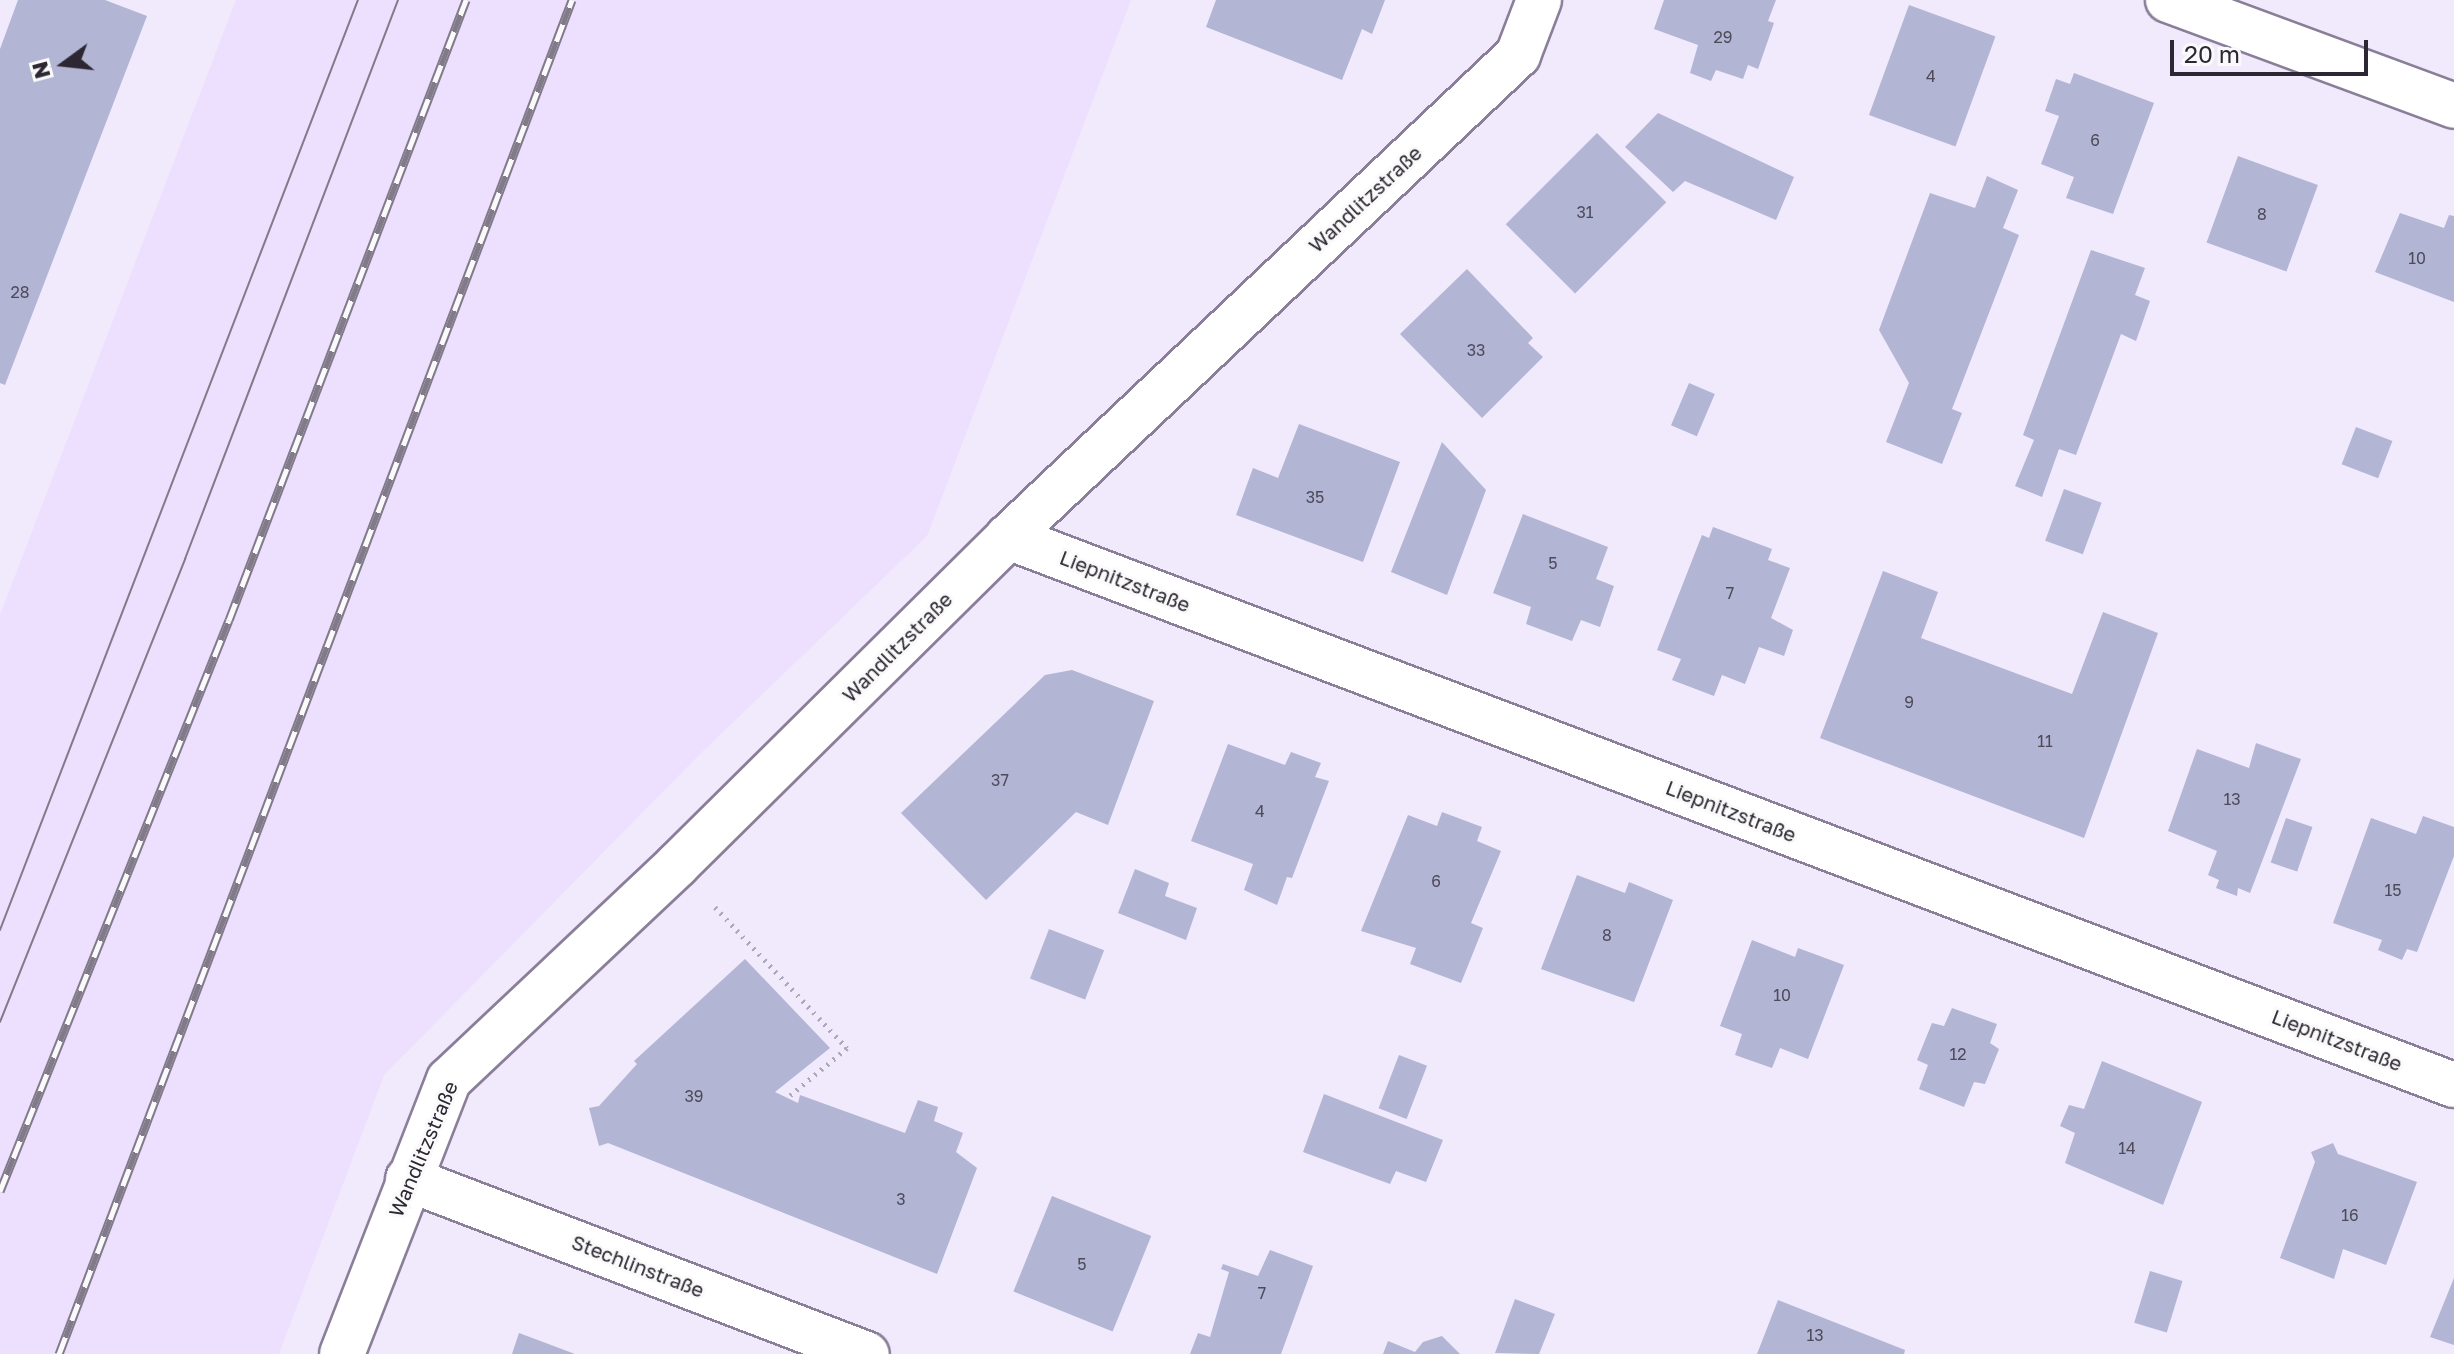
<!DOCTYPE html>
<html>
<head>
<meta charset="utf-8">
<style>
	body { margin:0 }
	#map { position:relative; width:2454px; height:1354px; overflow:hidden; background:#f1e9fc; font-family:"Golos Text",sans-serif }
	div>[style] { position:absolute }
	.built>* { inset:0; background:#eddffe }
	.building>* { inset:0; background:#b2b5d4; transform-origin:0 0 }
	.path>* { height:5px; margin-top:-2.5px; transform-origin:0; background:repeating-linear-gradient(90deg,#ada7b7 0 2px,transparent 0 8px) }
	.roads { filter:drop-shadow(2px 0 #8a7e99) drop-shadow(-2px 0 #8a7e99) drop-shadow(0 2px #8a7e99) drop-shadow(0 -2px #8a7e99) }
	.minor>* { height:44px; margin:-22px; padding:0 22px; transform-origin:22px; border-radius:22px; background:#fff }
	.tram>* { height:2px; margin:-1px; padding:0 1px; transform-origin:1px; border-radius:1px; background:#817a89 }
	.rail>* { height:9px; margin-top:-4.5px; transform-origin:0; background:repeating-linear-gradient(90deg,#fafafa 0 18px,#817a89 0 36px); box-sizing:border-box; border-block:2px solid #817a89 }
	span { translate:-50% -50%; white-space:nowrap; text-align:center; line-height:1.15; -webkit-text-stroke:6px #fafafa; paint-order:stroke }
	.number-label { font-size:16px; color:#4e4a5a }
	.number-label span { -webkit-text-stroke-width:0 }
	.street-label { font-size:20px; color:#2c2732 }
	.north { position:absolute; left:24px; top:24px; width:80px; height:80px; -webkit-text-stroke:6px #fafafa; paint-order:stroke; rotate:255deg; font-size:22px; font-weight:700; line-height:32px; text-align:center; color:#2c2732 }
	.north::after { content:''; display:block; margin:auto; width:28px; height:36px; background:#2c2732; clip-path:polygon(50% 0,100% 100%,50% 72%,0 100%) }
	.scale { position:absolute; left:2170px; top:40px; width:198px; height:36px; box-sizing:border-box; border:4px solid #2c2732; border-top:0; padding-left:10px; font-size:24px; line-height:28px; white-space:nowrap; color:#2c2732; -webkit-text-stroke:6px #fafafa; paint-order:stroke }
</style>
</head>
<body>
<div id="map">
	<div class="built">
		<div style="clip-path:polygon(236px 0,1131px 0,927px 536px,700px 754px,384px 1075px,279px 1354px,0 1354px,0 615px)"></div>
	</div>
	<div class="building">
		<div style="clip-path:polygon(18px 0,105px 0,147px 16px,5px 385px,0 383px,0 49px)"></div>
		<div style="clip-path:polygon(1216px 0,1385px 0,1372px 34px,1362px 29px,1342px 80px,1206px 27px)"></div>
		<div style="clip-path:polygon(1664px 0,1776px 0,1768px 21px,1774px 23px,1758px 69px,1748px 65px,1743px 79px,1716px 70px,1711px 81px,1690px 73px,1698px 45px,1654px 29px)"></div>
		<div style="left:1909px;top:5px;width:92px;height:117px;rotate:20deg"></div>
		<div style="clip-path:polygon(2074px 73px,2154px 103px,2113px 214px,2066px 198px,2074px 177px,2041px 164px,2059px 116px,2045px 111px,2056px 79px,2070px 84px)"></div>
		<div style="clip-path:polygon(1658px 113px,1794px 177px,1776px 220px,1685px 181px,1673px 192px,1625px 147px)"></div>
		<div style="left:1597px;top:133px;width:98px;height:129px;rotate:45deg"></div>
		<div style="left:2238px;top:156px;width:85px;height:92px;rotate:20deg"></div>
		<div style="clip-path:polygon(1987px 176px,2018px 190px,2003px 228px,2019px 235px,1952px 409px,1962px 413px,1942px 464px,1886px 442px,1909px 383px,1879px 330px,1930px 193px,1975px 208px)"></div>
		<div style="clip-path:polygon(2400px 213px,2444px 228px,2449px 215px,2454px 216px,2454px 302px,2375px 272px)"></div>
		<div style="clip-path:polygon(2091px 250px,2145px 268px,2135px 295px,2150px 301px,2136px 341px,2121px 334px,2076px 455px,2059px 449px,2042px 497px,2015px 486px,2034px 440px,2023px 435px)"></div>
		<div style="clip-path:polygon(1467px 269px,1533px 338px,1528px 343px,1543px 357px,1482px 418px,1400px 334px)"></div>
		<div style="left:1689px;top:383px;width:28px;height:46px;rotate:23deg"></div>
		<div style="clip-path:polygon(1299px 424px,1400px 462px,1363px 562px,1236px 515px,1253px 468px,1278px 478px)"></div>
		<div style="left:2356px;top:427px;width:39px;height:40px;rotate:21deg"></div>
		<div style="clip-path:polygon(1442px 442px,1486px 490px,1447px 595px,1391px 572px)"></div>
		<div style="left:2064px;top:489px;width:40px;height:55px;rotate:20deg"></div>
		<div style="clip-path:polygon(1523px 514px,1608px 547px,1596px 579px,1614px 586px,1600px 627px,1581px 620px,1572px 641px,1526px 624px,1531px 607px,1493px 593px)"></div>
		<div style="clip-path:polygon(1713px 527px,1772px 549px,1768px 560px,1790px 568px,1771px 618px,1793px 630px,1784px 656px,1759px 647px,1745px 684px,1722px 675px,1714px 696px,1672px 680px,1681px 659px,1657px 650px,1702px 535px,1709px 538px)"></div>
		<div style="clip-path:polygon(1883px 571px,1938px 592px,1921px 638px,2072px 694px,2103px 612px,2158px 633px,2084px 838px,1820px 738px)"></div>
		<div style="clip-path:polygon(1072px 670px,1154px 701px,1108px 825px,1076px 812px,986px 900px,901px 813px,1045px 675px)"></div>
		<div style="clip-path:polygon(2256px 743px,2301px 759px,2250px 893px,2238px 888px,2237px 896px,2216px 888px,2219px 880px,2208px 875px,2217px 851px,2168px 831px,2197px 749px,2249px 768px)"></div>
		<div style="clip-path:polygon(1228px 744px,1285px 765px,1291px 752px,1321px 763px,1315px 777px,1329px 781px,1292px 878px,1287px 877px,1277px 905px,1244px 890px,1253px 864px,1191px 841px)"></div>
		<div style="clip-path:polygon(1442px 812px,1482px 827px,1477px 841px,1501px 851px,1471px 923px,1483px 928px,1461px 983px,1410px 964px,1416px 948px,1361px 931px,1408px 815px,1437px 826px)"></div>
		<div style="clip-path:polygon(2423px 816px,2454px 827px,2454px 856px,2417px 952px,2407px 949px,2402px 960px,2378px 950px,2382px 940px,2333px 923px,2371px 818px,2416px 834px)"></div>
		<div style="left:2286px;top:818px;width:28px;height:47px;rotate:19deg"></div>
		<div style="clip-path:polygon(1135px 869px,1169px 883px,1165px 896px,1197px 908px,1186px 940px,1118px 913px)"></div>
		<div style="clip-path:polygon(1577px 875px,1625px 893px,1629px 882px,1673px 900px,1634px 1002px,1541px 969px)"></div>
		<div style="left:1049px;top:929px;width:59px;height:53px;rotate:21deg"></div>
		<div style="clip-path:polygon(1752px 940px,1795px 957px,1798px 948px,1844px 965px,1808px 1059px,1780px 1048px,1772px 1068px,1735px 1055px,1742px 1034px,1720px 1026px)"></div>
		<div style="clip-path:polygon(745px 959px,830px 1048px,775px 1092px,798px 1103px,800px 1095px,905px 1133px,918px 1100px,938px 1107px,934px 1121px,963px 1133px,956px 1152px,977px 1168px,937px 1274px,608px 1143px,599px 1146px,589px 1108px,599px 1106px,637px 1064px,634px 1061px)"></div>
		<div style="clip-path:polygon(1952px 1008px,1997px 1024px,1990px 1043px,1999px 1049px,1985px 1084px,1974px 1082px,1964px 1107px,1919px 1089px,1928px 1065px,1917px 1060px,1932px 1023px,1944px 1026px)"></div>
		<div style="left:1399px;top:1055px;width:30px;height:57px;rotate:21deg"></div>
		<div style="clip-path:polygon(2102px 1061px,2202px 1102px,2163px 1205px,2065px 1163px,2075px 1133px,2060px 1126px,2069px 1105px,2084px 1109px)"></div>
		<div style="clip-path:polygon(1324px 1094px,1443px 1140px,1426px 1182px,1396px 1171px,1390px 1184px,1303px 1152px)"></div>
		<div style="clip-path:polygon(2333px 1143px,2338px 1154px,2417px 1182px,2386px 1265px,2343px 1249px,2334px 1279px,2280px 1258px,2315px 1162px,2311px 1152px)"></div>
		<div style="left:1052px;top:1196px;width:107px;height:103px;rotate:22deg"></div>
		<div style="clip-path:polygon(1270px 1250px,1313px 1266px,1281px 1354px,1190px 1354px,1198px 1333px,1210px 1337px,1229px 1272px,1221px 1269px,1223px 1264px,1258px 1276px)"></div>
		<div style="left:2150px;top:1271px;width:34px;height:54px;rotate:17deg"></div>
		<div style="clip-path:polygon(2454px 1278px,2454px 1345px,2430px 1337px)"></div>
		<div style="clip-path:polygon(1515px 1299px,1555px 1314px,1539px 1354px,1495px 1353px)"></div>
		<div style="clip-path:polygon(1778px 1300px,1905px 1350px,1904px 1354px,1757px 1354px)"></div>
		<div style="clip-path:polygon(519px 1333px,575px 1354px,512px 1354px)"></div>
		<div style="clip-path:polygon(1442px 1336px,1460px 1354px,1383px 1354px,1388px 1341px,1415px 1352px,1423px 1342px)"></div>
	</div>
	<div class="path">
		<div style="left:715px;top:907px;width:193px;rotate:46.9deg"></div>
		<div style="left:847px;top:1048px;width:78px;rotate:140.2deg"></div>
	</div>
	<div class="roads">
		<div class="minor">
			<div style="left:2168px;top:0;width:305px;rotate:20.3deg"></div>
			<div style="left:1008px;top:537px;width:1546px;rotate:20.76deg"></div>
			<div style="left:408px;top:1179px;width:491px;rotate:20.9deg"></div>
			<div style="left:342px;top:1354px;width:294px;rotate:-68.7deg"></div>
			<div style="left:449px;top:1080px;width:313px;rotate:-43.3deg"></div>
			<div style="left:677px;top:865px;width:466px;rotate:-44.7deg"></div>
			<div style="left:1008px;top:537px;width:702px;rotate:-43.38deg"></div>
			<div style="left:1518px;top:55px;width:59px;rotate:-69.1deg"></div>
		</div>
	</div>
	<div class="tram">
		<div style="left:0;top:930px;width:997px;rotate:-68.95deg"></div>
		<div style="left:0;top:1022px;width:499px;rotate:-68.2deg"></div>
		<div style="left:185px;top:559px;width:598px;rotate:-69.14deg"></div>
	</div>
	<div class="rail">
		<div style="left:0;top:1191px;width:615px;rotate:-68.15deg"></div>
		<div style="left:229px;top:620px;width:664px;rotate:-69.08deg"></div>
		<div style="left:59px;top:1354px;width:1448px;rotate:-69.25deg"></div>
	</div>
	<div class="number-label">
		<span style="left:1723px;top:37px">29</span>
		<span style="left:1931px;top:76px">4</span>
		<span style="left:2095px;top:140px">6</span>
		<span style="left:1585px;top:212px">31</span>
		<span style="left:2262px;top:214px">8</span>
		<span style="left:2417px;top:258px">10</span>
		<span style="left:20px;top:292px">28</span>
		<span style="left:1476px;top:350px">33</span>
		<span style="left:1315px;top:497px">35</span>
		<span style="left:1553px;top:563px">5</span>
		<span style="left:1730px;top:593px">7</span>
		<span style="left:1909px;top:702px">9</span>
		<span style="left:2045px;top:741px">11</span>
		<span style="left:1000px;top:780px">37</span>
		<span style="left:2232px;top:799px">13</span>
		<span style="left:1260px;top:811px">4</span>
		<span style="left:1436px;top:881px">6</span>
		<span style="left:2393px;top:890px">15</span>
		<span style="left:1607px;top:935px">8</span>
		<span style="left:1782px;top:995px">10</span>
		<span style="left:1958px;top:1054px">12</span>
		<span style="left:694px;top:1096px">39</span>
		<span style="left:2127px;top:1148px">14</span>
		<span style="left:901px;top:1199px">3</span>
		<span style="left:2350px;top:1215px">16</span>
		<span style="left:1082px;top:1264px">5</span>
		<span style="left:1262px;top:1293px">7</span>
		<span style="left:1815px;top:1335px">13</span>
	</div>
	<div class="street-label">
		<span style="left:1365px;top:199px;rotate:-43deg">Wandlitzstraße</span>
		<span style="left:1125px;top:581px;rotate:21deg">Liepnitzstraße</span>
		<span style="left:897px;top:647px;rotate:-45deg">Wandlitzstraße</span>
		<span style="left:1731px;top:811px;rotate:21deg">Liepnitzstraße</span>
		<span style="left:2337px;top:1040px;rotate:21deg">Liepnitzstraße</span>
		<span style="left:423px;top:1149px;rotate:-67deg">Wandlitzstraße</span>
		<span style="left:638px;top:1266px;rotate:21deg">Stechlinstraße</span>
	</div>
	<div class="north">N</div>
	<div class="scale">20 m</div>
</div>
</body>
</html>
